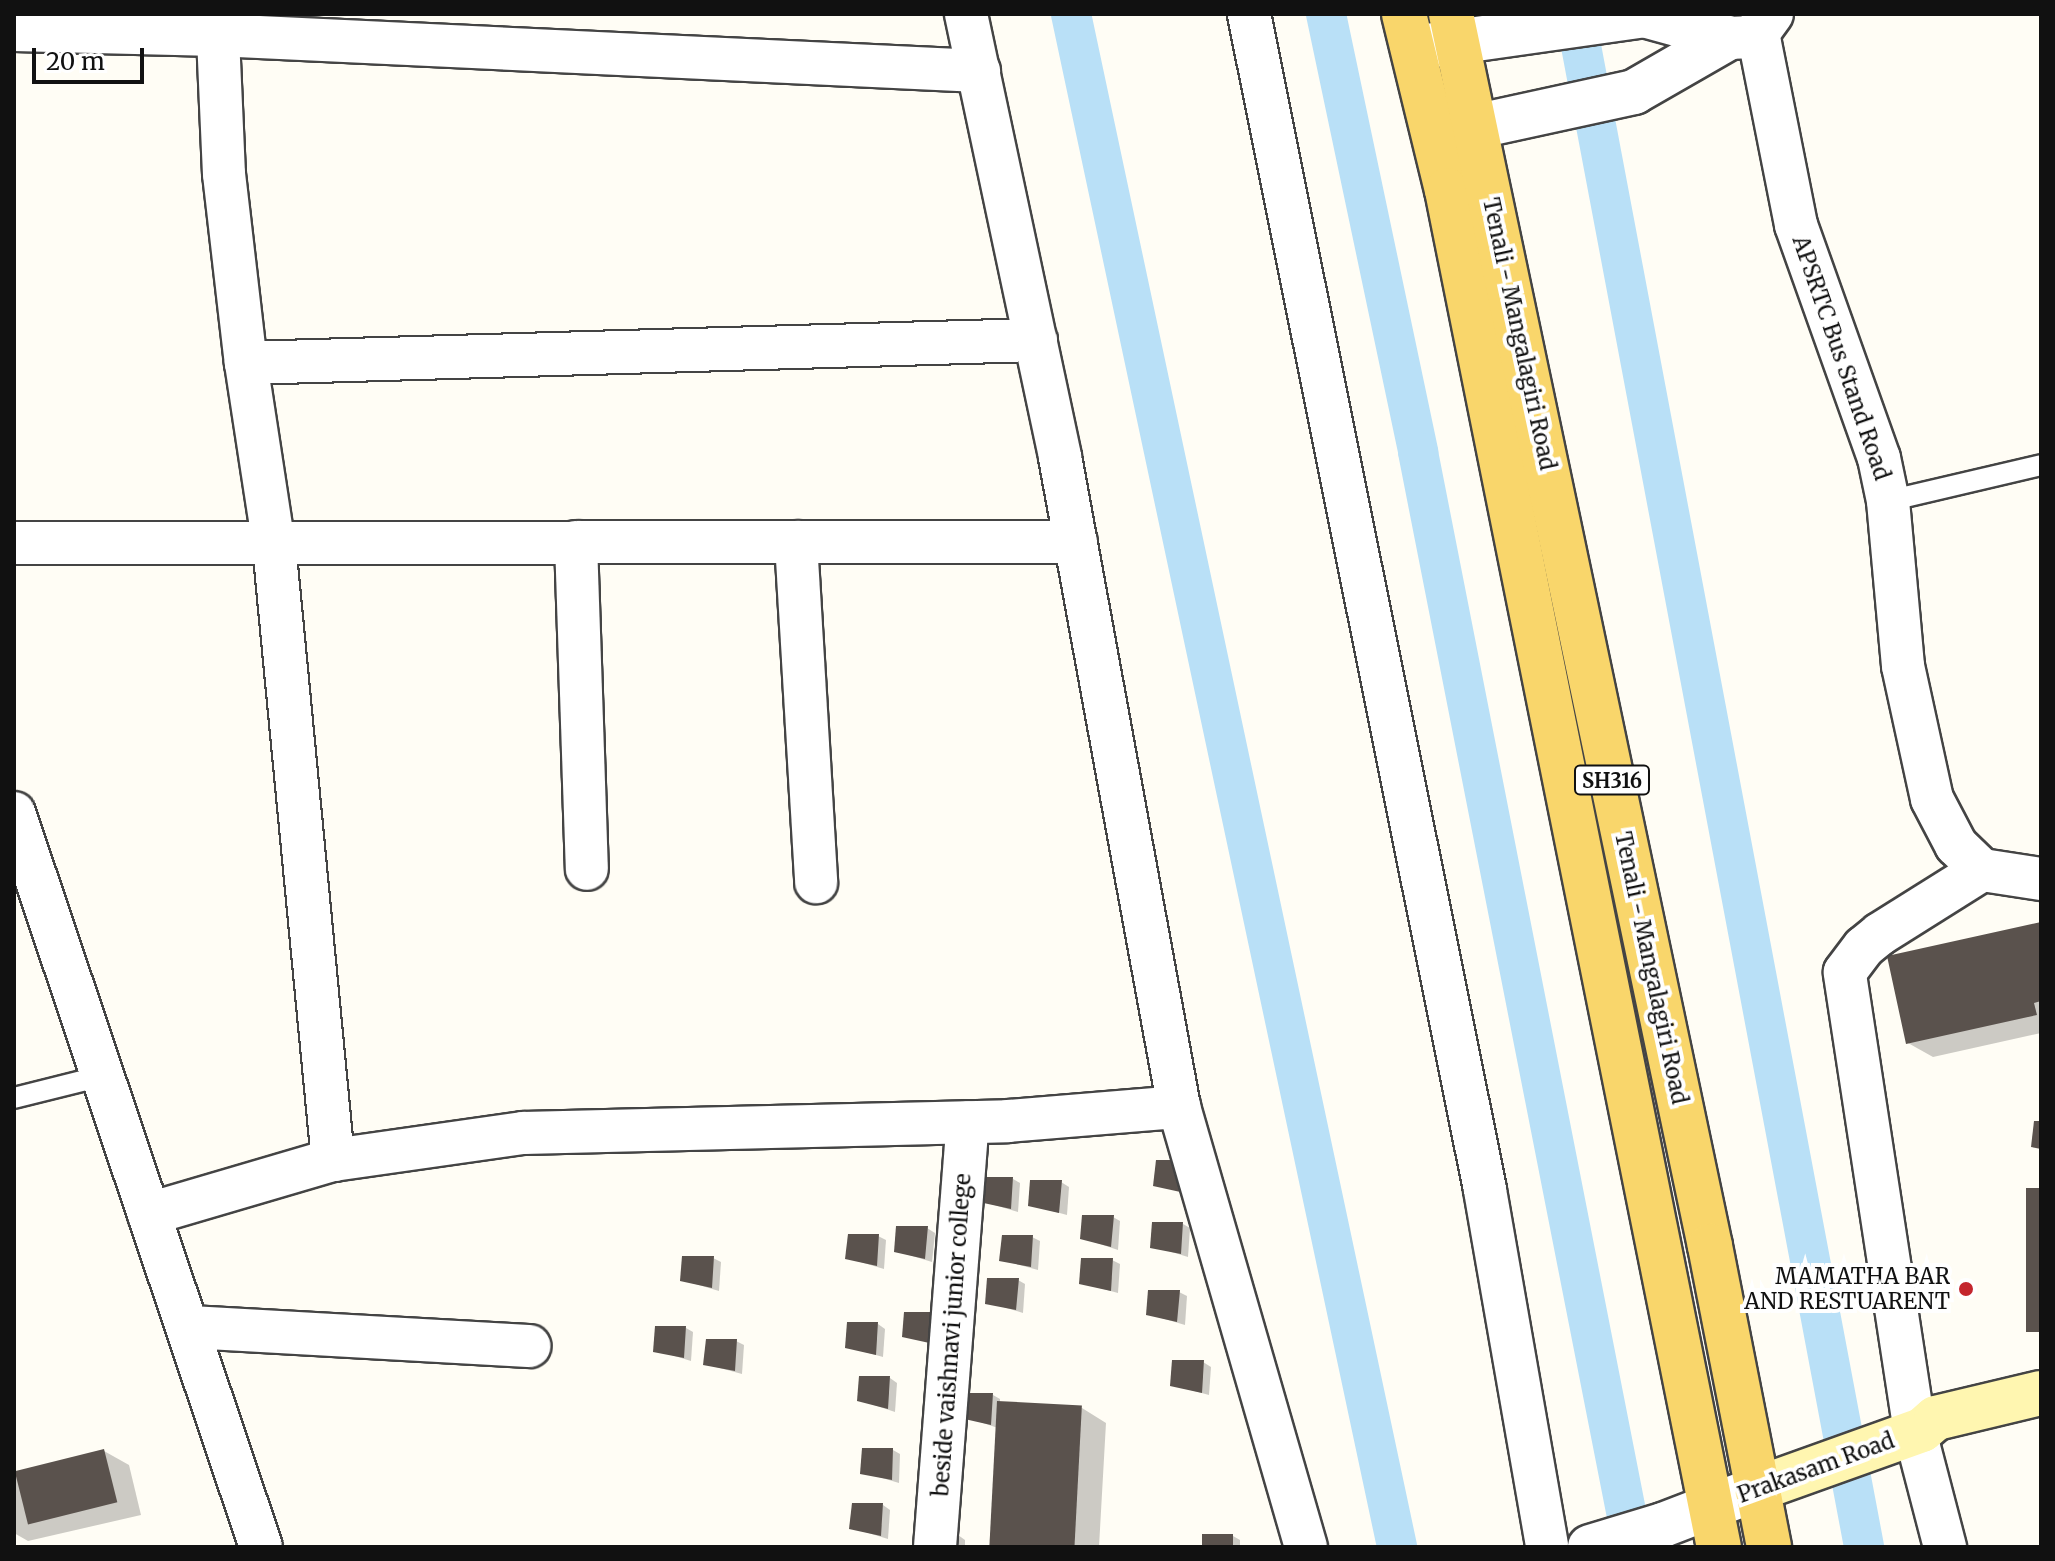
<!DOCTYPE html>
<html>
<head>
<meta charset="utf-8">
<style>
	body { margin:0 }
	#map { position:relative; width:2055px; height:1561px; overflow:hidden; background:#fffdf5; font-family:Merriweather,serif }
	div>[style] { position:absolute }
	.shadow>* { inset:0; background:#0003 }
	.canal>* { height:40px; margin:-20px; padding:0 20px; transform-origin:20px; border-radius:20px; background:#b9e0f7 }
	.building>* { inset:0; background:#5a524d; transform-origin:0 0 }
	.roads { filter:drop-shadow(2px 0 #444) drop-shadow(-2px 0 #444) drop-shadow(0 2px #444) drop-shadow(0 -2px #444) }
	.service>* { height:20px; margin:-10px; padding:0 10px; transform-origin:10px; border-radius:10px; background:#fff }
	.minor>* { height:42px; margin:-21px; padding:0 21px; transform-origin:21px; border-radius:21px; background:#fff }
	.tertiary>* { height:44px; margin:-22px; padding:0 22px; transform-origin:22px; border-radius:22px; background:#fff }
	.secondary>* { height:44px; margin:-22px; padding:0 22px; transform-origin:22px; border-radius:22px; background:#fff6b0 }
	.primary>* { height:44px; margin:-22px; padding:0 22px; transform-origin:22px; border-radius:22px; background:#f9d66b }
	.dots>* { width:22px; height:22px; translate:-50% -50%; box-sizing:border-box; border:4px solid #fff; border-radius:50% }
	span { translate:-50% -50%; white-space:nowrap; text-align:center; line-height:1.15; -webkit-text-stroke:8px #fff; paint-order:stroke }
	.shield-label span { padding:2px 6px; background:#fff; border:2px solid; border-radius:6px; -webkit-text-stroke-width:0 }
	.shield-label { font-size:20px; color:#111; font-weight:700 }
	.street-label { font-size:22px; color:#111 }
	.poi-label { font-size:22px; color:#111 }
	.right { translate:-100% -50%; text-align:right }
	.frame { position:absolute; inset:0; border:16px solid #111; pointer-events:none }
	.scale { position:absolute; left:32px; top:48px; width:112px; height:36px; box-sizing:border-box; border:4px solid #111; border-top:0; padding-left:10px; font-size:24px; line-height:28px; white-space:nowrap; color:#111; -webkit-text-stroke:6px #fff; paint-order:stroke }
</style>
</head>
<body>
<div id="map">
	<div class="shadow">
		<div style="clip-path:polygon(2041px 924px,2041px 1033px,1933px 1057px,1908px 1043px)"></div>
		<div style="clip-path:polygon(1013px 1179px,1020px 1183px,1018px 1212px,981px 1201px)"></div>
		<div style="clip-path:polygon(1061px 1182px,1069px 1187px,1067px 1215px,1030px 1205px)"></div>
		<div style="clip-path:polygon(1113px 1217px,1120px 1221px,1118px 1250px,1082px 1238px)"></div>
		<div style="clip-path:polygon(1183px 1224px,1190px 1228px,1188px 1257px,1152px 1246px)"></div>
		<div style="clip-path:polygon(927px 1228px,935px 1233px,932px 1262px,896px 1251px)"></div>
		<div style="clip-path:polygon(878px 1236px,886px 1240px,884px 1269px,847px 1258px)"></div>
		<div style="clip-path:polygon(1032px 1237px,1040px 1241px,1038px 1270px,1001px 1260px)"></div>
		<div style="clip-path:polygon(713px 1258px,721px 1262px,719px 1291px,682px 1280px)"></div>
		<div style="clip-path:polygon(1112px 1260px,1120px 1264px,1118px 1293px,1081px 1283px)"></div>
		<div style="clip-path:polygon(1018px 1280px,1025px 1284px,1023px 1313px,987px 1302px)"></div>
		<div style="clip-path:polygon(1179px 1292px,1187px 1296px,1185px 1325px,1148px 1314px)"></div>
		<div style="clip-path:polygon(878px 1324px,885px 1329px,883px 1357px,847px 1347px)"></div>
		<div style="clip-path:polygon(656px 1328px,686px 1328px,693px 1332px,691px 1361px,655px 1350px)"></div>
		<div style="clip-path:polygon(736px 1341px,744px 1345px,742px 1374px,705px 1364px)"></div>
		<div style="clip-path:polygon(1203px 1362px,1211px 1367px,1209px 1395px,1172px 1385px)"></div>
		<div style="clip-path:polygon(861px 1378px,890px 1378px,897px 1383px,895px 1412px,859px 1400px)"></div>
		<div style="clip-path:polygon(993px 1395px,1000px 1399px,1000px 1403px,1082px 1408px,1106px 1423px,1099px 1547px,991px 1547px,998px 1428px,962px 1416px)"></div>
		<div style="clip-path:polygon(893px 1450px,900px 1454px,899px 1483px,862px 1472px)"></div>
		<div style="clip-path:polygon(104px 1451px,129px 1465px,141px 1515px,28px 1541px,14px 1533px,14px 1472px)"></div>
		<div style="clip-path:polygon(883px 1505px,890px 1510px,888px 1539px,852px 1528px)"></div>
		<div style="clip-path:polygon(929px 1535px,958px 1535px,965px 1540px,965px 1547px,928px 1547px)"></div>
		<div style="clip-path:polygon(1233px 1536px,1240px 1540px,1240px 1547px,1203px 1547px)"></div>
	</div>
	<div class="canal">
		<div style="left:1071px;top:14px;width:1567px;rotate:77.99deg"></div>
		<div style="left:1326px;top:14px;width:448px;rotate:78.1deg"></div>
		<div style="left:1418px;top:452px;width:1116px;rotate:78.89deg"></div>
		<div style="left:1575px;top:14px;width:1560px;rotate:79.32deg"></div>
	</div>
	<div class="building">
		<div style="clip-path:polygon(2041px 922px,2041px 1001px,2034px 1003px,2037px 1015px,1906px 1044px,1887px 956px)"></div>
		<div style="clip-path:polygon(2034px 1121px,2041px 1121px,2041px 1149px,2031px 1147px)"></div>
		<div style="clip-path:polygon(1156px 1160px,1187px 1160px,1185px 1193px,1153px 1186px)"></div>
		<div style="clip-path:polygon(981px 1177px,1013px 1177px,1011px 1209px,979px 1202px)"></div>
		<div style="clip-path:polygon(1030px 1180px,1062px 1180px,1059px 1213px,1028px 1206px)"></div>
		<div style="left:2026px;top:1188px;width:15px;height:144px"></div>
		<div style="clip-path:polygon(1082px 1215px,1114px 1215px,1111px 1247px,1080px 1239px)"></div>
		<div style="clip-path:polygon(1152px 1222px,1183px 1222px,1181px 1254px,1150px 1248px)"></div>
		<div style="clip-path:polygon(896px 1226px,928px 1226px,925px 1259px,894px 1252px)"></div>
		<div style="clip-path:polygon(848px 1234px,879px 1234px,877px 1266px,845px 1259px)"></div>
		<div style="clip-path:polygon(1002px 1235px,1033px 1235px,1031px 1267px,999px 1261px)"></div>
		<div style="clip-path:polygon(682px 1256px,714px 1256px,712px 1288px,680px 1281px)"></div>
		<div style="clip-path:polygon(1081px 1258px,1113px 1258px,1111px 1291px,1079px 1284px)"></div>
		<div style="clip-path:polygon(987px 1278px,1019px 1278px,1016px 1310px,985px 1304px)"></div>
		<div style="clip-path:polygon(1148px 1290px,1180px 1290px,1177px 1322px,1146px 1315px)"></div>
		<div style="clip-path:polygon(904px 1312px,936px 1312px,934px 1344px,902px 1337px)"></div>
		<div style="clip-path:polygon(847px 1322px,878px 1322px,876px 1355px,845px 1348px)"></div>
		<div style="clip-path:polygon(655px 1326px,686px 1326px,684px 1358px,653px 1352px)"></div>
		<div style="clip-path:polygon(706px 1339px,737px 1339px,735px 1371px,703px 1365px)"></div>
		<div style="clip-path:polygon(1172px 1360px,1204px 1360px,1202px 1393px,1170px 1386px)"></div>
		<div style="clip-path:polygon(859px 1376px,890px 1376px,888px 1409px,857px 1401px)"></div>
		<div style="clip-path:polygon(962px 1393px,993px 1393px,991px 1425px,960px 1418px)"></div>
		<div style="left:997px;top:1401px;width:85px;height:146px;rotate:3deg"></div>
		<div style="clip-path:polygon(862px 1448px,893px 1448px,892px 1480px,860px 1474px)"></div>
		<div style="left:104px;top:1449px;width:55px;height:92px;rotate:76deg"></div>
		<div style="clip-path:polygon(852px 1503px,883px 1503px,881px 1536px,849px 1529px)"></div>
		<div style="left:1202px;top:1534px;width:31px;height:13px"></div>
	</div>
	<div class="roads">
		<div class="service">
			<div style="left:1888px;top:501px;width:157px;rotate:-13.2deg"></div>
			<div style="left:14px;top:1098px;width:91px;rotate:-14deg"></div>
		</div>
		<div class="minor">
			<div style="left:217px;top:14px;width:160px;rotate:87.5deg"></div>
			<div style="left:224px;top:174px;width:190px;rotate:83.4deg"></div>
			<div style="left:246px;top:363px;width:184px;rotate:81.3deg"></div>
			<div style="left:274px;top:545px;width:618px;rotate:84.52deg"></div>
			<div style="left:966px;top:14px;width:453px;rotate:78deg"></div>
			<div style="left:1060px;top:457px;width:661px;rotate:79.63deg"></div>
			<div style="left:1179px;top:1107px;width:458px;rotate:73.9deg"></div>
			<div style="left:1249px;top:14px;width:1199px;rotate:78.65deg"></div>
			<div style="left:1485px;top:1190px;width:362px;rotate:80.1deg"></div>
			<div style="left:14px;top:30px;width:202px;rotate:1.4deg"></div>
			<div style="left:216px;top:35px;width:764px;rotate:2.7deg"></div>
			<div style="left:1728px;top:38px;width:26px;rotate:-2deg"></div>
			<div style="left:1754px;top:37px;width:8px;rotate:45deg"></div>
			<div style="left:1760px;top:43px;width:186px;rotate:78.8deg"></div>
			<div style="left:1796px;top:225px;width:247px;rotate:70.4deg"></div>
			<div style="left:1879px;top:458px;width:44px;rotate:78.2deg"></div>
			<div style="left:1888px;top:501px;width:166px;rotate:84.8deg"></div>
			<div style="left:1903px;top:666px;width:136px;rotate:77.7deg"></div>
			<div style="left:1932px;top:799px;width:52px;rotate:62.4deg"></div>
			<div style="left:1956px;top:845px;width:36px;rotate:44deg"></div>
			<div style="left:1982px;top:870px;width:60px;rotate:8.7deg"></div>
			<div style="left:246px;top:363px;width:790px;rotate:-1.67deg"></div>
			<div style="left:576px;top:542px;width:327px;rotate:88.1deg"></div>
			<div style="left:796px;top:542px;width:341px;rotate:86.6deg"></div>
			<div style="left:14px;top:543px;width:1062px;rotate:-0.05deg"></div>
			<div style="left:14px;top:813px;width:774px;rotate:71.4deg"></div>
			<div style="left:149px;top:1214px;width:192px;rotate:-16.4deg"></div>
			<div style="left:333px;top:1160px;width:192px;rotate:-8.1deg"></div>
			<div style="left:523px;top:1133px;width:485px;rotate:-1.4deg"></div>
			<div style="left:1008px;top:1121px;width:172px;rotate:-4.7deg"></div>
			<div style="left:189px;top:1327px;width:341px;rotate:3.2deg"></div>
			<div style="left:935px;top:1547px;width:426px;rotate:-85.6deg"></div>
			<div style="left:1945px;top:1547px;width:119px;rotate:-104.6deg"></div>
			<div style="left:1915px;top:1432px;width:465px;rotate:-98.7deg"></div>
			<div style="left:1845px;top:972px;width:31px;rotate:-53deg"></div>
			<div style="left:1864px;top:947px;width:21px;rotate:-39deg"></div>
			<div style="left:1880px;top:934px;width:120px;rotate:-32.1deg"></div>
		</div>
		<div class="tertiary">
			<div style="left:1754px;top:37px;width:29px;rotate:-54deg"></div>
			<div style="left:1420px;top:47px;width:226px;rotate:-8.1deg"></div>
			<div style="left:1644px;top:15px;width:87px;rotate:15.3deg"></div>
			<div style="left:1437px;top:135px;width:202px;rotate:-12.3deg"></div>
			<div style="left:1634px;top:92px;width:108px;rotate:-29.9deg"></div>
			<div style="left:1590px;top:1547px;width:76px;rotate:-16.8deg"></div>
			<div style="left:1663px;top:1525px;width:101px;rotate:-21deg"></div>
		</div>
		<div class="secondary">
			<div style="left:1757px;top:1489px;width:175px;rotate:-19.7deg"></div>
			<div style="left:1922px;top:1430px;width:18px;rotate:-41deg"></div>
			<div style="left:1936px;top:1418px;width:108px;rotate:-13.4deg"></div>
		</div>
		<div class="primary">
			<div style="left:1404px;top:14px;width:181px;rotate:76.3deg"></div>
			<div style="left:1447px;top:190px;width:1384px;rotate:78.67deg"></div>
			<div style="left:1451px;top:14px;width:1259px;rotate:78.13deg"></div>
			<div style="left:1710px;top:1246px;width:307px;rotate:78.9deg"></div>
		</div>
	</div>
	<div class="dots">
		<div style="left:1966px;top:1289px;background:#c4262e"></div>
	</div>
	<div class="shield-label">
		<span style="left:1612px;top:780px">SH316</span>
	</div>
	<div class="street-label">
		<span style="left:1519px;top:334px;rotate:78deg">Tenali - Mangalagiri Road</span>
		<span style="left:1841px;top:358px;rotate:71deg">APSRTC Bus Stand Road</span>
		<span style="left:1651px;top:968px;rotate:78deg">Tenali - Mangalagiri Road</span>
		<span style="left:952px;top:1335px;rotate:-86deg">beside vaishnavi junior college</span>
		<span style="left:1816px;top:1468px;rotate:-20deg">Prakasam Road</span>
	</div>
	<div class="poi-label">
		<span class="right" style="left:1950px;top:1289px">MAMATHA BAR<br>AND RESTUARENT</span>
	</div>
	<div class="frame"></div>
	<div class="scale">20 m</div>
</div>
</body>
</html>
